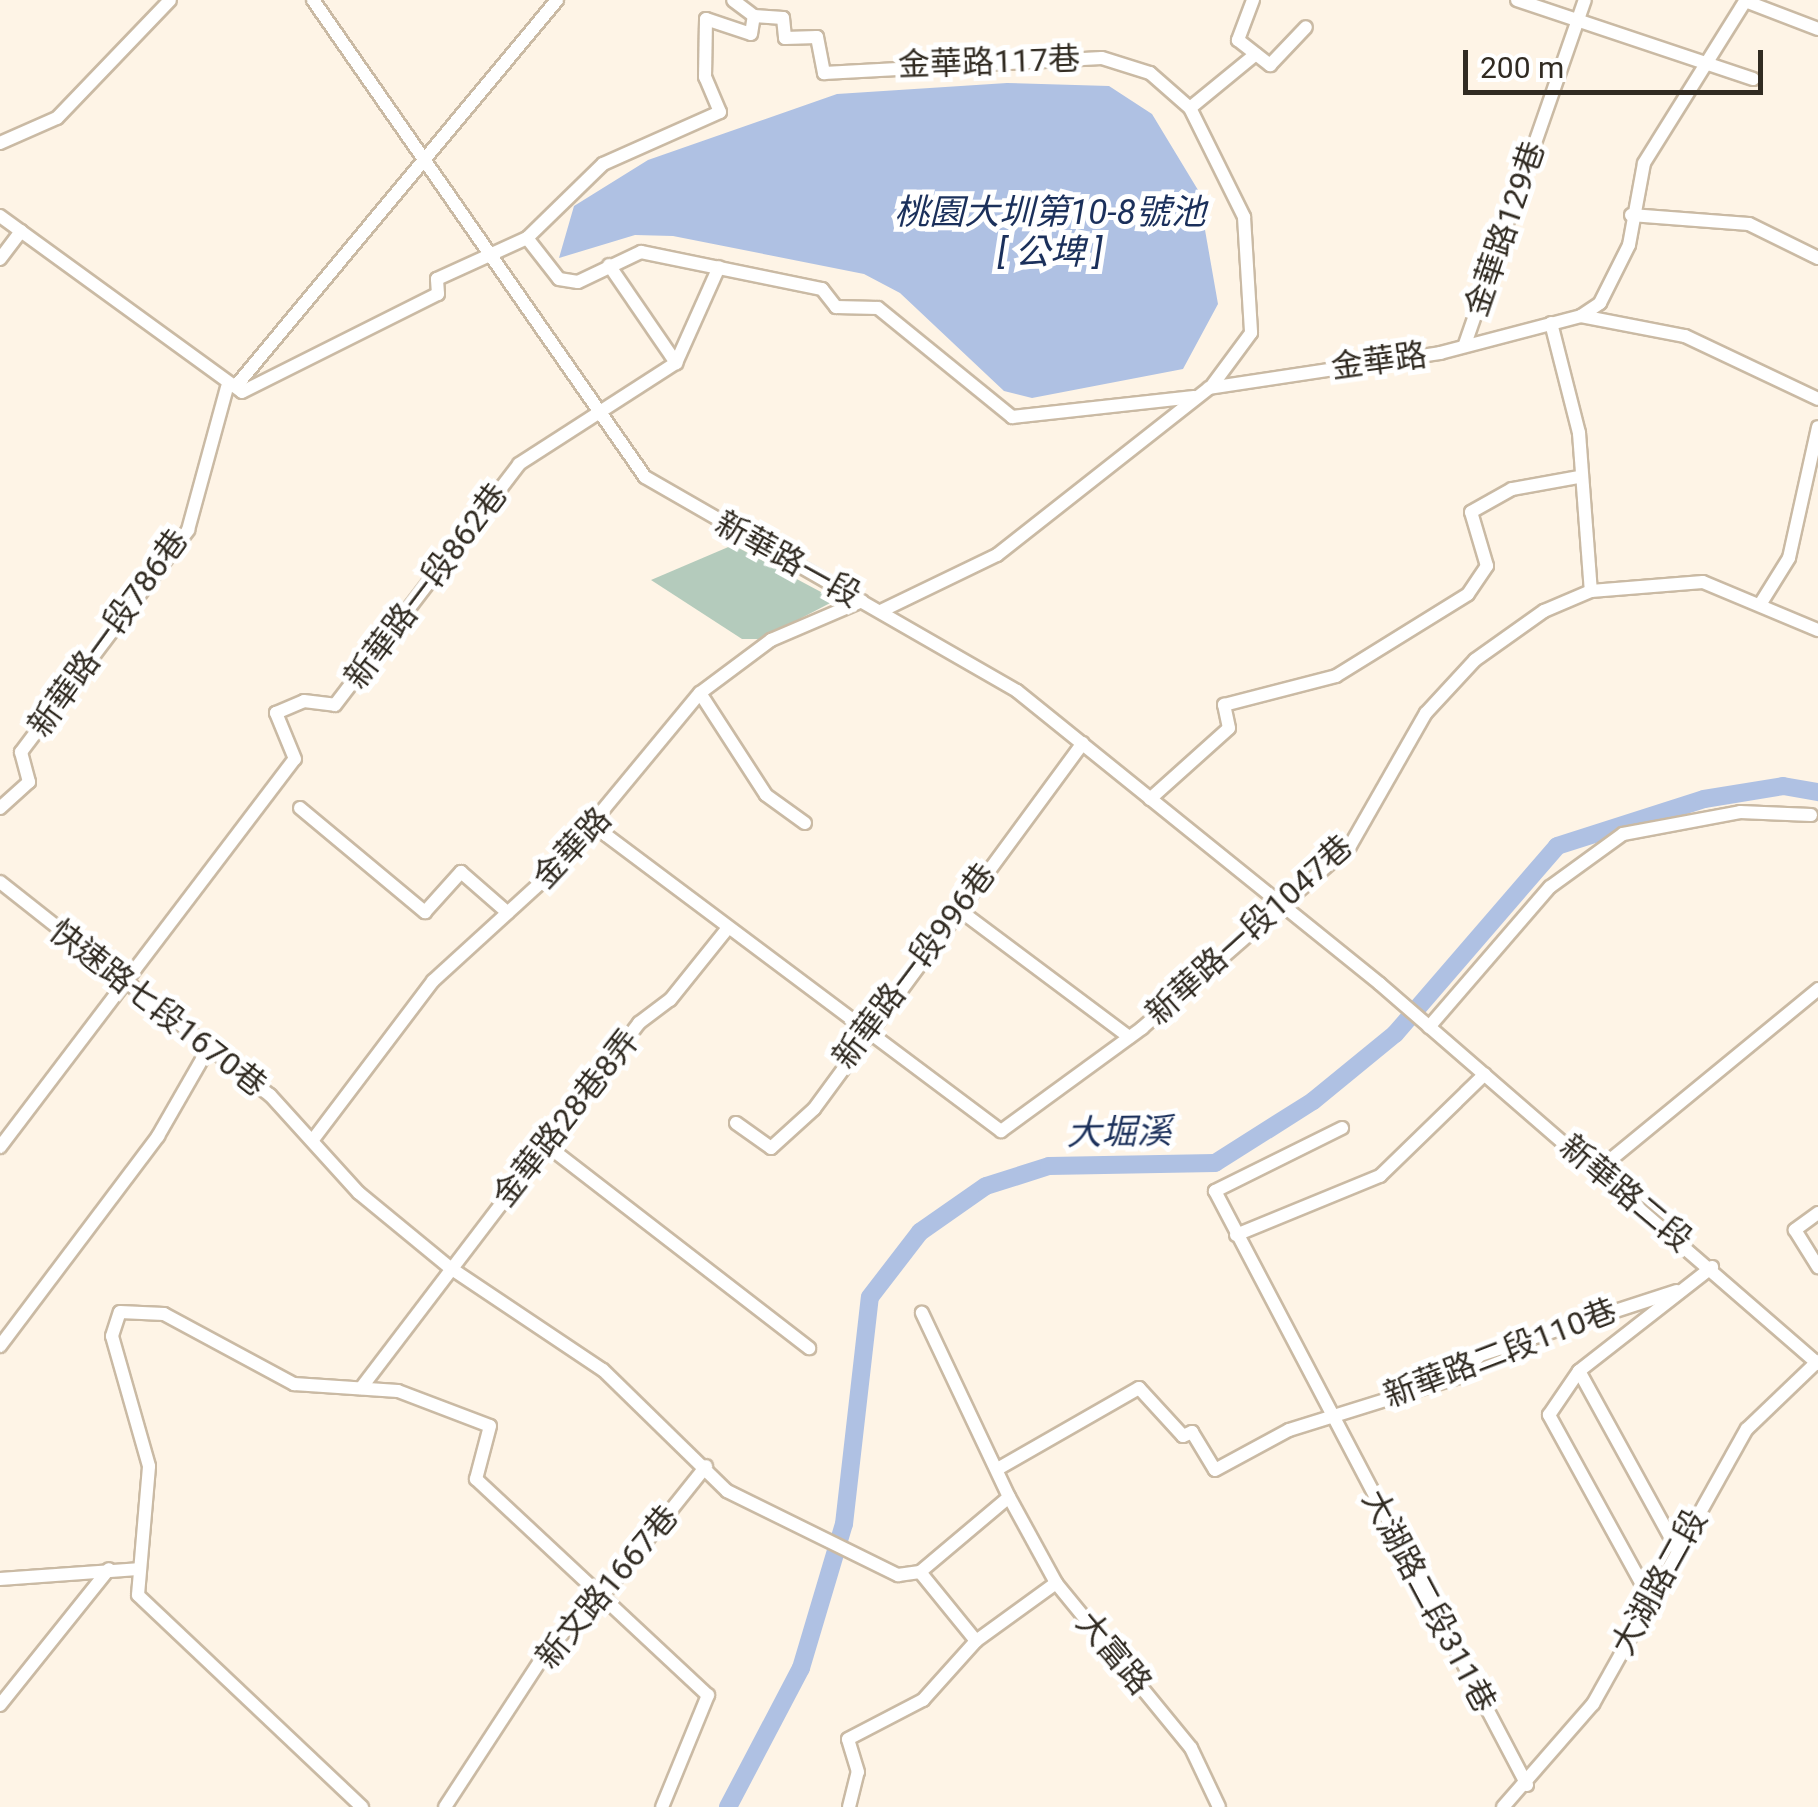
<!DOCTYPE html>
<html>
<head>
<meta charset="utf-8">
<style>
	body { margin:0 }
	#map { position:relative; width:1818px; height:1807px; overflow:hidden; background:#fef4e6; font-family:Roboto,"Noto Sans TC",sans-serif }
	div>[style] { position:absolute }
	.green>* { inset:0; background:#b4cbbc }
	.water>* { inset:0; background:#afc1e3 }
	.river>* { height:18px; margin:-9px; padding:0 9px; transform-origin:9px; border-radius:9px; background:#afc1e3 }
	.roads { filter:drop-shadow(2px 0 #cabaa4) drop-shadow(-2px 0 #cabaa4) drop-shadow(0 2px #cabaa4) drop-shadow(0 -2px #cabaa4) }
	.minor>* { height:12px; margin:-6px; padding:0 6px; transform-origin:6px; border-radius:6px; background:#fff }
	span { translate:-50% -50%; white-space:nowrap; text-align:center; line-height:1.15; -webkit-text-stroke:10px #fff; paint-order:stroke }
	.street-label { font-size:32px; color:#312b22 }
	.water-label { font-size:35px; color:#1b305b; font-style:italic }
	.scale { position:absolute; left:1463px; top:50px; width:300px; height:45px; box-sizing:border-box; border:5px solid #312b22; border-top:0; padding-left:12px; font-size:30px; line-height:35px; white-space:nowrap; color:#312b22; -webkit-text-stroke:8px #fff; paint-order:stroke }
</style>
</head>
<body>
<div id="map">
	<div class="green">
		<div style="clip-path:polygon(733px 545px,836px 600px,761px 639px,742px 639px,651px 580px)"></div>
	</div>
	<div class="water">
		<div style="clip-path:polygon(1007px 83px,1109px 86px,1152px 114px,1198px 190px,1218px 304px,1183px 369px,1032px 398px,1004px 391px,900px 293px,864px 274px,673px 236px,635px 235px,559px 258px,574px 206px,648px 160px,837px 94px)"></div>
	</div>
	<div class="river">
		<div style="left:728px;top:1807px;width:157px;rotate:-62.3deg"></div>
		<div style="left:801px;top:1668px;width:150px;rotate:-73.4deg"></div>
		<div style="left:844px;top:1524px;width:228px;rotate:-83.5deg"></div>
		<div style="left:870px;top:1297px;width:82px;rotate:-52.4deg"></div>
		<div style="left:920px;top:1232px;width:80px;rotate:-34.9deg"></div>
		<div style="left:986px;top:1186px;width:66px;rotate:-17.6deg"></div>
		<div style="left:1049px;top:1166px;width:166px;rotate:-1deg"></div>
		<div style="left:1215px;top:1163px;width:116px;rotate:-32.3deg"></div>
		<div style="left:1313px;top:1101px;width:106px;rotate:-39.3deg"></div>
		<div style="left:1395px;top:1034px;width:248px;rotate:-49.2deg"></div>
		<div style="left:1557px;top:846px;width:154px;rotate:-17.7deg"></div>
		<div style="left:1704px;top:799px;width:80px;rotate:-9.3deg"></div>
		<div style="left:1783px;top:786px;width:36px;rotate:10deg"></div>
	</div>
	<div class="roads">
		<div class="minor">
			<div style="left:313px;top:0;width:581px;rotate:55.16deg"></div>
			<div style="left:645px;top:477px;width:429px;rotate:29.9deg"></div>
			<div style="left:1017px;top:691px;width:466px;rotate:38.9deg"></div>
			<div style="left:1380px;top:984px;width:580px;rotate:40.94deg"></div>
			<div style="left:1253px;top:0;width:43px;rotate:110.6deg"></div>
			<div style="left:1238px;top:40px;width:41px;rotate:38deg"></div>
			<div style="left:1270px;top:65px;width:52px;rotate:-46.5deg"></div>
			<div style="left:1517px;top:0;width:249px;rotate:18.5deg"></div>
			<div style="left:1745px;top:1px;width:78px;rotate:21deg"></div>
			<div style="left:754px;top:16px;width:29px;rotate:4deg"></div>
			<div style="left:783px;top:18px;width:20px;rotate:84deg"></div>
			<div style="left:785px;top:38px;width:32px;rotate:-2deg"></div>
			<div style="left:817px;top:37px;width:37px;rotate:79deg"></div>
			<div style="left:824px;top:73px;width:278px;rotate:-3.1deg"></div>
			<div style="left:1102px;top:58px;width:50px;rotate:17.4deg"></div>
			<div style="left:1150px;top:73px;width:53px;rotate:41.2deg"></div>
			<div style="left:1190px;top:108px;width:122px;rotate:63.6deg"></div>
			<div style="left:1244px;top:217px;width:116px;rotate:86.5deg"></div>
			<div style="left:1251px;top:333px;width:67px;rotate:126.5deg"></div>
			<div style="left:1190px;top:108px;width:85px;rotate:-39.3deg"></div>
			<div style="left:0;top:143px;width:62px;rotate:-23.7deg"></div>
			<div style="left:57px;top:118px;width:163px;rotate:-46.2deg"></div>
			<div style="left:1631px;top:215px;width:118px;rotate:4.4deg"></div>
			<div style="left:1749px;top:224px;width:77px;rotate:26.2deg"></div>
			<div style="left:0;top:216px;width:299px;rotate:36deg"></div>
			<div style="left:242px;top:392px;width:219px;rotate:-26.6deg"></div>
			<div style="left:438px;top:294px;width:15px;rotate:-94deg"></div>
			<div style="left:437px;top:279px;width:99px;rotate:-24.5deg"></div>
			<div style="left:527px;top:238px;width:52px;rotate:52deg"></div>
			<div style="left:559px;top:279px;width:19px;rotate:9deg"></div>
			<div style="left:578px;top:282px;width:70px;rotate:-25.5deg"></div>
			<div style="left:641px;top:252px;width:185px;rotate:11.6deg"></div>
			<div style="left:822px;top:289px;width:23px;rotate:52deg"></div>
			<div style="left:836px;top:307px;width:42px;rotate:1.4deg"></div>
			<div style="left:878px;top:308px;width:173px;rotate:39.1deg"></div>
			<div style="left:1012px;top:417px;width:183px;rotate:-6.3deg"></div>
			<div style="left:527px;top:238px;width:106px;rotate:-44.2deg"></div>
			<div style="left:603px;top:164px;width:128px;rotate:-24deg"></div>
			<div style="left:720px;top:112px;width:38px;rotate:-113deg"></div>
			<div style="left:705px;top:77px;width:58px;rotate:-89deg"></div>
			<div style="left:706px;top:19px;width:47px;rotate:18.4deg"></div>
			<div style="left:751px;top:34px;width:18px;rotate:-81deg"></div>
			<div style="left:754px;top:16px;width:26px;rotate:-143deg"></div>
			<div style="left:0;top:259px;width:35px;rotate:-53deg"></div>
			<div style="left:609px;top:265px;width:119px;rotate:55.6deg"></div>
			<div style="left:1581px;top:316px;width:106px;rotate:10.9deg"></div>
			<div style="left:1685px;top:336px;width:147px;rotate:25.3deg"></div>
			<div style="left:1551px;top:323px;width:114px;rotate:75.7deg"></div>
			<div style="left:1579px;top:433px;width:158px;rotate:85.7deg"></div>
			<div style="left:1465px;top:344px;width:364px;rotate:-70.8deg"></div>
			<div style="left:236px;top:386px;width:502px;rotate:-50.25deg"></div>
			<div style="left:1761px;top:603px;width:53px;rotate:-58.1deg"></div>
			<div style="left:1789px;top:558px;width:134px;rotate:-77.5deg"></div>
			<div style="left:881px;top:611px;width:129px;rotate:-25.8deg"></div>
			<div style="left:997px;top:555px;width:270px;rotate:-38.2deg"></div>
			<div style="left:1209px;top:388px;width:234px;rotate:-8.6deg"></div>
			<div style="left:1440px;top:353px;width:146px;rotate:-14.7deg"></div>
			<div style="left:1581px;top:316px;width:23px;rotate:-34deg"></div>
			<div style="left:1600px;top:303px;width:65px;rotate:-63.4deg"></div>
			<div style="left:1629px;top:245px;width:83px;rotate:-79.6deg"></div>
			<div style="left:1644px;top:163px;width:192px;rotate:-58deg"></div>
			<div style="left:700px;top:693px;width:121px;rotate:57.1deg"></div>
			<div style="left:766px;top:795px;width:48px;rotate:35.7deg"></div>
			<div style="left:1150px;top:799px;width:106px;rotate:-41.9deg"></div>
			<div style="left:1229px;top:728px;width:24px;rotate:-102deg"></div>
			<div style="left:1224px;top:705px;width:116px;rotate:-14.5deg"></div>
			<div style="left:1336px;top:676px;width:155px;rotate:-31.8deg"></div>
			<div style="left:1468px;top:594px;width:34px;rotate:-56deg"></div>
			<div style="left:1487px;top:566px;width:56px;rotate:-106.5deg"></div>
			<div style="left:1471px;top:512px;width:47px;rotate:-29.3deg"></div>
			<div style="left:1512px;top:489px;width:68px;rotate:-10.2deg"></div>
			<div style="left:0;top:808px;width:39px;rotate:-42deg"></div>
			<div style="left:29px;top:782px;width:31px;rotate:-105deg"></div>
			<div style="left:21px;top:752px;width:278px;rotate:-53deg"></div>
			<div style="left:188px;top:530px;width:148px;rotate:-74.7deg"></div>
			<div style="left:300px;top:808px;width:163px;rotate:39.8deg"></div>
			<div style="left:425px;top:912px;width:54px;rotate:-48deg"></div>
			<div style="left:461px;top:872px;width:62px;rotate:41.1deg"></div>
			<div style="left:594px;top:826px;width:509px;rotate:36.85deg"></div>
			<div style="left:1001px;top:1131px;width:175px;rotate:-36.1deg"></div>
			<div style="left:1142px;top:1028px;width:276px;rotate:-41.2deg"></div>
			<div style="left:1350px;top:846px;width:153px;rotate:-60.3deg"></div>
			<div style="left:1426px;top:713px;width:72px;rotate:-47.2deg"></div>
			<div style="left:1475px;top:660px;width:85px;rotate:-35.4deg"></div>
			<div style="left:1544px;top:611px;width:51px;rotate:-23.1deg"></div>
			<div style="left:1591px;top:591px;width:112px;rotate:-4.6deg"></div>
			<div style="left:1703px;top:582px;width:125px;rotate:22.7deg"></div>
			<div style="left:0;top:882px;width:344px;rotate:38.3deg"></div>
			<div style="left:270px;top:1095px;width:132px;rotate:47.8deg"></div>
			<div style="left:359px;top:1193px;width:117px;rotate:39.4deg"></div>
			<div style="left:449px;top:1267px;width:185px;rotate:33.8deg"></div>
			<div style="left:603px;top:1370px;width:173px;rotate:44.3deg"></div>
			<div style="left:727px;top:1491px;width:191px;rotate:26.2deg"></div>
			<div style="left:898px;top:1575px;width:22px;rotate:-8deg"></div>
			<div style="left:920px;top:1572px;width:116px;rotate:-40.1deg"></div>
			<div style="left:1009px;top:1497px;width:204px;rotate:-115.3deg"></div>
			<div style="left:958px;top:909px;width:214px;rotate:36.8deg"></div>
			<div style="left:1429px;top:1027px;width:185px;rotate:-49.2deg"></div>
			<div style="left:1550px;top:887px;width:90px;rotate:-36deg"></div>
			<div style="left:1623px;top:834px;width:119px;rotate:-10.6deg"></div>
			<div style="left:1740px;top:812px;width:71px;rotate:2.4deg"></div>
			<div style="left:736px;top:1123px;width:43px;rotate:35.5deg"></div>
			<div style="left:771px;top:1148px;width:58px;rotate:-42.2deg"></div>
			<div style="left:814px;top:1109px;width:454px;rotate:-53.7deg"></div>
			<div style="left:1342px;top:1128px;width:142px;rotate:153.6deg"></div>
			<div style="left:1215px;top:1191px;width:671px;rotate:62.29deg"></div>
			<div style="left:315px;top:1137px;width:196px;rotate:-52.9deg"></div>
			<div style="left:433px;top:981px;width:159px;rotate:-42.4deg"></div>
			<div style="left:550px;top:874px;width:235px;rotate:-50.4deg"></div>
			<div style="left:700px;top:693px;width:89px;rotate:-36.7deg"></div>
			<div style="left:771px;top:640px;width:99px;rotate:-23.2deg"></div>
			<div style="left:545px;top:1144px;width:334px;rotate:37.7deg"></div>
			<div style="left:0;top:1147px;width:487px;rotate:-52.8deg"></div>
			<div style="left:295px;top:759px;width:50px;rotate:-112.4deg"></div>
			<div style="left:276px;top:713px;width:30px;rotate:-23deg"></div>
			<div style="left:304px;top:701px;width:31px;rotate:7deg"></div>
			<div style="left:335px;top:705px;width:303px;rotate:-52.6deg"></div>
			<div style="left:519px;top:464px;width:187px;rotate:-32.8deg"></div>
			<div style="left:676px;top:363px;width:105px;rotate:-65.9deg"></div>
			<div style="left:1598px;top:1170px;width:285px;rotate:-39.4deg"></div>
			<div style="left:1818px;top:1213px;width:29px;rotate:144deg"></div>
			<div style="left:1795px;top:1230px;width:44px;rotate:58.1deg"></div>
			<div style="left:1236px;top:1235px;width:156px;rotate:-22.3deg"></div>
			<div style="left:1380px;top:1176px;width:146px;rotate:-44.2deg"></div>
			<div style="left:0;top:1346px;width:263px;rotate:-53deg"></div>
			<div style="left:158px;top:1136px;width:100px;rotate:-60.1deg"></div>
			<div style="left:1579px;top:1371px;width:203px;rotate:61.2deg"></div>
			<div style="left:361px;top:1388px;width:459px;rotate:-52.7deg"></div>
			<div style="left:639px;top:1023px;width:39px;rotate:-37deg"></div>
			<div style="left:670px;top:1000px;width:91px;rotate:-51.2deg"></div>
			<div style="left:1001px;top:1467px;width:159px;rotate:-29.8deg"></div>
			<div style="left:1139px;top:1388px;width:65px;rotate:47.5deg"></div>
			<div style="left:1183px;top:1436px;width:10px;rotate:-24deg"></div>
			<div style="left:1192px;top:1432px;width:44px;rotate:58.8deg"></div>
			<div style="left:1215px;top:1470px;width:84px;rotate:-28.4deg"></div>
			<div style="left:1289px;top:1430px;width:178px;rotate:-17.3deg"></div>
			<div style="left:1459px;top:1377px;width:30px;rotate:-46deg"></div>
			<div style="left:1480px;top:1355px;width:207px;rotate:-18deg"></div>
			<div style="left:1009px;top:1497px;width:98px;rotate:61.3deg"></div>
			<div style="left:1056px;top:1583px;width:213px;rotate:50.7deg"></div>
			<div style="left:1191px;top:1748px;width:65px;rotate:64.6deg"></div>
			<div style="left:920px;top:1572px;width:89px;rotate:50.9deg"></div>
			<div style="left:976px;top:1641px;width:99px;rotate:-35.9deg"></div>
			<div style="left:0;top:1579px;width:138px;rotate:-4.1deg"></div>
			<div style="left:1649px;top:1597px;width:208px;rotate:-118.8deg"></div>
			<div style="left:1549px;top:1415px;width:53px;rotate:-55.7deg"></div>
			<div style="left:1579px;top:1371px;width:169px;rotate:-38deg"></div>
			<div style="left:0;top:1705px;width:174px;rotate:-51.3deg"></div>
			<div style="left:362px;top:1807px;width:308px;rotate:-136.6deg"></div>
			<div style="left:138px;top:1595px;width:129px;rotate:-85.1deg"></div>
			<div style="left:149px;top:1466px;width:135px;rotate:-105.9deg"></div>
			<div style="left:112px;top:1336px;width:25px;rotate:-72deg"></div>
			<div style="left:120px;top:1312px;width:44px;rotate:2.6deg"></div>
			<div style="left:164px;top:1314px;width:148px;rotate:28.3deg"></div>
			<div style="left:294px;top:1384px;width:104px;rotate:3.9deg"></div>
			<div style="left:398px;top:1391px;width:98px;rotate:20.8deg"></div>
			<div style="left:490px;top:1426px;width:55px;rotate:104.8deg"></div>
			<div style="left:476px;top:1479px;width:317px;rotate:43deg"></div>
			<div style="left:708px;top:1695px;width:121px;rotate:112.3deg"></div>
			<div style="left:445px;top:1807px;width:196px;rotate:-56.9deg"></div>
			<div style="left:552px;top:1643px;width:65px;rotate:-42.5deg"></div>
			<div style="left:600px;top:1599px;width:170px;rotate:-51.4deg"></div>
			<div style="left:849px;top:1807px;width:36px;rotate:-76deg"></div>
			<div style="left:858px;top:1772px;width:34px;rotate:-107deg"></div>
			<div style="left:848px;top:1739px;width:85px;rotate:-27.5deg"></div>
			<div style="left:923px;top:1700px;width:79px;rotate:-48.1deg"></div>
			<div style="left:1503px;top:1807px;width:137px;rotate:-48.9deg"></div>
			<div style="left:1593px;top:1704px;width:315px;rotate:-60.8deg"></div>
			<div style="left:1747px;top:1429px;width:98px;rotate:-43.8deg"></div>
		</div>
	</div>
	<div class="street-label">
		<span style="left:989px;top:62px;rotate:-2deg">金華路117巷</span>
		<span style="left:1505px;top:229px;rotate:-71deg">金華路129巷</span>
		<span style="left:1379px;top:361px;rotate:-8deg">金華路</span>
		<span style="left:788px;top:559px;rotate:29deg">新華路一段</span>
		<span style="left:426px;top:586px;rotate:-53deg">新華路一段862巷</span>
		<span style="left:108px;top:633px;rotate:-54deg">新華路一段786巷</span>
		<span style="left:572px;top:848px;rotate:-47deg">金華路</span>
		<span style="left:1249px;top:930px;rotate:-42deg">新華路一段1047巷</span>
		<span style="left:914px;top:966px;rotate:-53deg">新華路一段996巷</span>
		<span style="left:158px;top:1008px;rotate:38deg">快速路七段1670巷</span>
		<span style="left:566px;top:1118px;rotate:-52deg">金華路28巷8弄</span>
		<span style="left:1626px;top:1193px;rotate:40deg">新華路二段</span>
		<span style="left:1500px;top:1353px;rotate:-21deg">新華路二段110巷</span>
		<span style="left:1659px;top:1582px;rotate:-61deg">大湖路二段</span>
		<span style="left:607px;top:1587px;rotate:-50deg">新文路1667巷</span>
		<span style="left:1429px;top:1601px;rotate:62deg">大湖路二段311巷</span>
		<span style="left:1114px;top:1653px;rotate:50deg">大富路</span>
	</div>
	<div class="water-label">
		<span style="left:1050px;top:233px">桃園大圳第10-8號池<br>[ 公埤 ]</span>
		<span style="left:1119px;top:1133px;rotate:-1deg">大堀溪</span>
	</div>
	<div class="scale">200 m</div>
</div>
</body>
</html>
